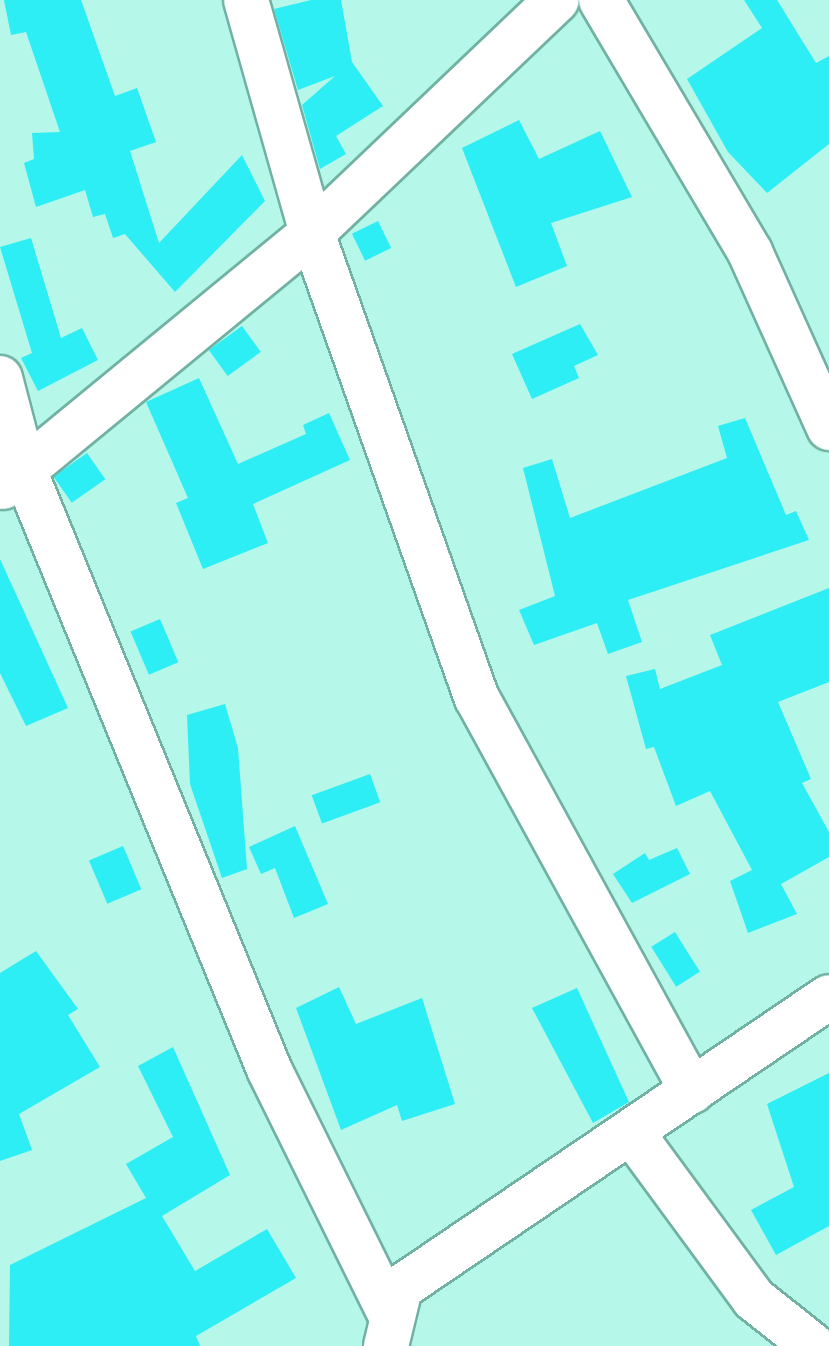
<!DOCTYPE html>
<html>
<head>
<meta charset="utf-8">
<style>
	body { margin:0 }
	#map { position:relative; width:829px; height:1346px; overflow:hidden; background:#b5f7e8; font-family:"Open Sans",sans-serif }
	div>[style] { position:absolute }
	.building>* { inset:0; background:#2deef5; transform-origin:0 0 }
	.roads { filter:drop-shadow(2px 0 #70b1a3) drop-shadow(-2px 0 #70b1a3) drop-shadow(0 2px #70b1a3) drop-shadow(0 -2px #70b1a3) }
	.minor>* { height:44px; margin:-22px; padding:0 22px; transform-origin:22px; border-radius:22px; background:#fff }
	span { translate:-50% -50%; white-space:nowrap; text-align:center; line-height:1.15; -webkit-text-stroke:6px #d8fef5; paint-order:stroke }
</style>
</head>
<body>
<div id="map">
	<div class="building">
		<div style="clip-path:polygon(4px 0,81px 0,115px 96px,137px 88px,156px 142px,130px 151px,159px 243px,242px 155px,265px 201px,175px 292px,125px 234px,113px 238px,105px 214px,93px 217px,85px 190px,36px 207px,24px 163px,34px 159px,32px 133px,60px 132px,26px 32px,11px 35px)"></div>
		<div style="clip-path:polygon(311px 0,341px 0,352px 62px,383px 106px,336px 136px,346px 154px,320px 169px,302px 105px,335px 76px,298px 90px,274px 9px)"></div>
		<div style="clip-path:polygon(744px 0,777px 0,816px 63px,829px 56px,829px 144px,767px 193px,728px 152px,687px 79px,762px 28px)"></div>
		<div style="clip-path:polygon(519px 120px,539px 159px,600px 131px,632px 197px,551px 223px,567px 266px,516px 287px,462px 148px)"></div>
		<div style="left:378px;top:221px;width:30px;height:29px;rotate:64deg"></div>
		<div style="clip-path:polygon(31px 238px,61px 338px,82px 328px,98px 360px,38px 391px,21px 358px,32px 353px,0 247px)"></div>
		<div style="clip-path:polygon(580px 324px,598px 355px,574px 366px,579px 378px,532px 399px,512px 354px)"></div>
		<div style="left:242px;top:326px;width:32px;height:41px;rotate:54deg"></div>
		<div style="clip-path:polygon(199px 378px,238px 464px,306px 434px,303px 425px,329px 413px,350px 460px,253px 504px,268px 543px,203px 569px,176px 503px,188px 498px,146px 402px)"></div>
		<div style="clip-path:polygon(745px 418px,786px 515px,796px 511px,809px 540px,628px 600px,642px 642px,608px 654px,597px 623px,534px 645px,519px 610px,555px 596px,523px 468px,552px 459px,570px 518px,727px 458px,718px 426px)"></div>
		<div style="left:87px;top:453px;width:32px;height:41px;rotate:55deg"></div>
		<div style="clip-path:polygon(0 559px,68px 708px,26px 726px,0 673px)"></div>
		<div style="clip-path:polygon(829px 588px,829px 682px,778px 702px,811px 779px,802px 783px,829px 832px,829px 857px,781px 884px,797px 914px,748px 933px,730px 881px,752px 870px,710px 791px,676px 806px,654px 747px,646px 749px,626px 676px,655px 669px,660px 689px,722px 665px,710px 635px)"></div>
		<div style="left:160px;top:619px;width:47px;height:32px;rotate:67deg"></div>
		<div style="clip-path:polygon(225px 704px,238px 748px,247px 869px,222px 878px,190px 784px,187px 715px)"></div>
		<div style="left:370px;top:774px;width:30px;height:62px;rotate:70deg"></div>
		<div style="clip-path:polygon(295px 826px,328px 904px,294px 918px,275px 868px,261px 874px,249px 847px)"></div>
		<div style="left:123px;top:846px;width:47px;height:37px;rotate:67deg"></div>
		<div style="clip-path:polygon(677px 848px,690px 874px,632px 903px,613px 874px,645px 853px,649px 860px)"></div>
		<div style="left:675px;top:932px;width:47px;height:28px;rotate:58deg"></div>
		<div style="clip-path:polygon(36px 951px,78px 1009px,68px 1015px,100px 1067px,19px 1114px,32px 1150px,0 1161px,0 973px)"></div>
		<div style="clip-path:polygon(339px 987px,356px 1024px,422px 998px,455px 1104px,402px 1121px,397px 1105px,341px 1130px,296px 1008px)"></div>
		<div style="clip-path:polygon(577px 988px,629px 1102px,593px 1123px,532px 1008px)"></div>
		<div style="clip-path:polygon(173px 1047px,230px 1175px,162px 1216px,195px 1271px,267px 1229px,296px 1278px,196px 1336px,200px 1346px,9px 1346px,10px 1265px,146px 1198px,126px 1164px,173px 1137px,138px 1066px)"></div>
		<div style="clip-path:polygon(829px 1073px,829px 1226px,776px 1255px,751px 1210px,794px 1187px,767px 1104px)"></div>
	</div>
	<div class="roads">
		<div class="minor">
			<div style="left:246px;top:0;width:242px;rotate:74.2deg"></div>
			<div style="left:312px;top:233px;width:493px;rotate:70.5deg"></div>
			<div style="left:477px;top:698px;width:448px;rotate:61.3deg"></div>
			<div style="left:601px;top:0;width:293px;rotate:59.4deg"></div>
			<div style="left:750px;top:252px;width:193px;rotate:65.8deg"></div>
			<div style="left:0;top:378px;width:95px;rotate:75.4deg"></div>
			<div style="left:24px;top:470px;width:647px;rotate:67.75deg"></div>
			<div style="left:269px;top:1069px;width:271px;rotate:63.7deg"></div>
			<div style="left:3px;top:487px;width:400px;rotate:-39.4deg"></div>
			<div style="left:312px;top:233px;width:338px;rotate:-43.6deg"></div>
			<div style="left:632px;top:1133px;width:206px;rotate:53.7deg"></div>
			<div style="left:754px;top:1299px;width:75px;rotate:38.5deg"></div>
			<div style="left:386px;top:1346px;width:60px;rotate:-76.4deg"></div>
			<div style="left:400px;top:1288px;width:518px;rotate:-34.15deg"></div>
		</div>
	</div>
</div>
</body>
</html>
